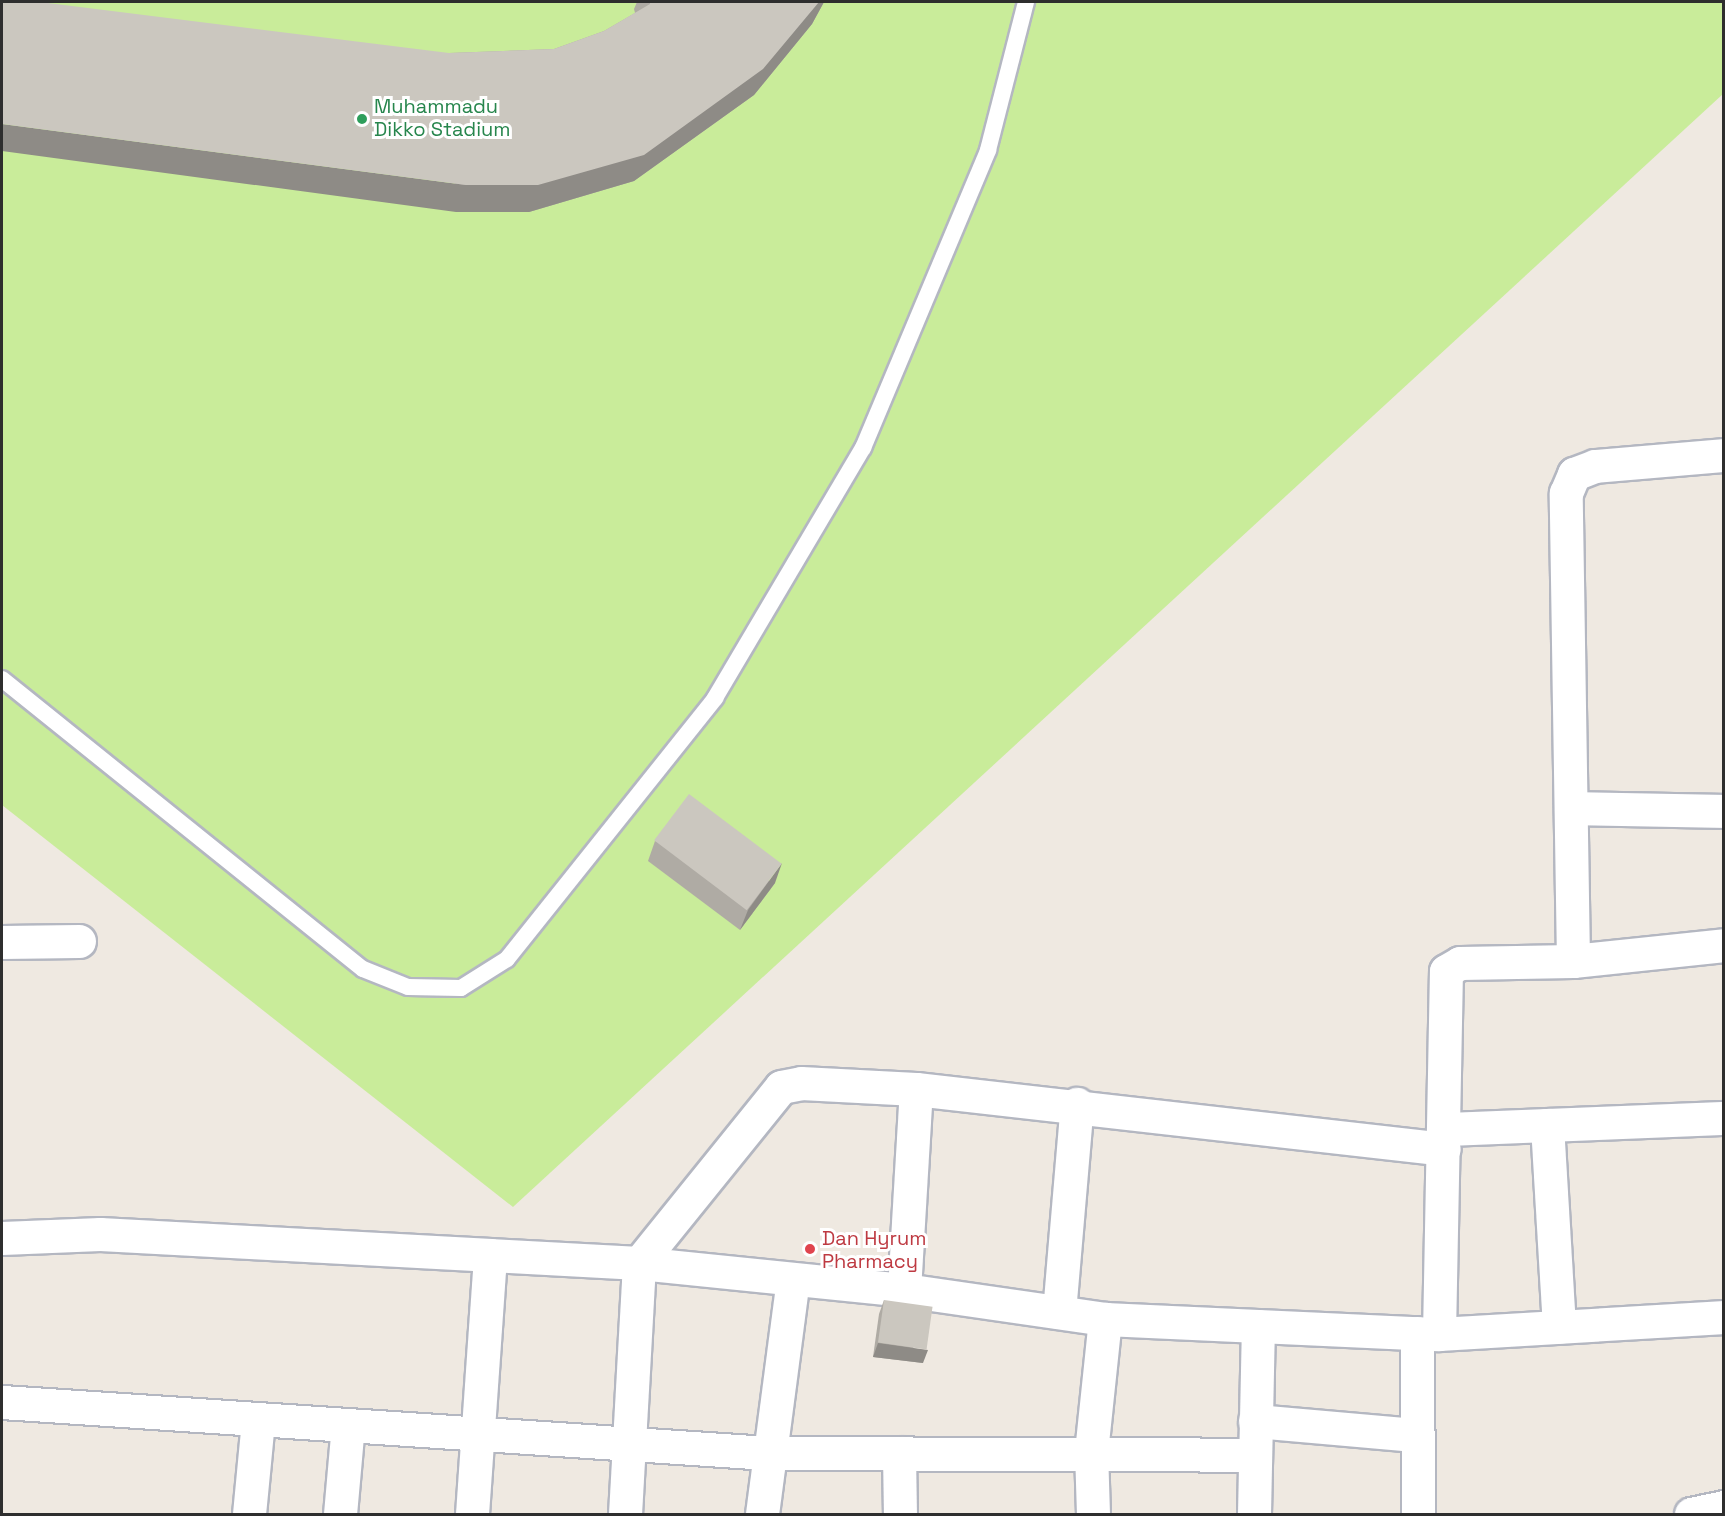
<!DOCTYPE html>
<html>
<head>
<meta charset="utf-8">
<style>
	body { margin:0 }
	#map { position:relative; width:1725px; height:1516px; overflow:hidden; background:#efe9e1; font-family:"Space Grotesk",sans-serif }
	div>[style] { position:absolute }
	.pitch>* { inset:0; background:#c9ec9a }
	.roads { filter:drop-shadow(2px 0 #b4b7c1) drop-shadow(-2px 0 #b4b7c1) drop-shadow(0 2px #b4b7c1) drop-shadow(0 -2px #b4b7c1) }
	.service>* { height:16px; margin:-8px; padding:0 8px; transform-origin:8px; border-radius:8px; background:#fff }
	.minor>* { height:33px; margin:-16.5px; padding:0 16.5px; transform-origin:16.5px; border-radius:16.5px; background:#fff }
	.wall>* { inset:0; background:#afaba4 }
	.shaded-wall>* { inset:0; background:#8e8b86 }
	.building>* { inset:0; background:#cbc7bf; transform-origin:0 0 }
	.dots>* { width:16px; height:16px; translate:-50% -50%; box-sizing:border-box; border:3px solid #fff; border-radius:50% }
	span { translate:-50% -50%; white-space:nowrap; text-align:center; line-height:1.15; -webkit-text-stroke:6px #fff; paint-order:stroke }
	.leisure-label { font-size:20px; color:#27864d }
	.left { translate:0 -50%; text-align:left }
	.health-label { font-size:20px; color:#be3a42 }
	.frame { position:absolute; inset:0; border:3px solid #2e2e2e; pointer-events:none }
</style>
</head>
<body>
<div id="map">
	<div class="pitch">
		<div style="clip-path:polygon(2px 2px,1723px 2px,1723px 94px,513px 1207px,2px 805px)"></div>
	</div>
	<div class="roads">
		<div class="service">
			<div style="left:2px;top:679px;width:463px;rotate:38.8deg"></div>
			<div style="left:363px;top:969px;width:48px;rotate:21.8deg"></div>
			<div style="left:408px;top:987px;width:53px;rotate:1.1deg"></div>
			<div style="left:461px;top:988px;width:54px;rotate:-32.2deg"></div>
			<div style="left:507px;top:959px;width:334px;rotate:-51.4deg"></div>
			<div style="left:715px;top:698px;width:291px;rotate:-59.4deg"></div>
			<div style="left:863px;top:448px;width:323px;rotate:-67.2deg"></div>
			<div style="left:988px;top:150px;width:153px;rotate:-75.6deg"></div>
		</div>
		<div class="minor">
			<div style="left:1571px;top:808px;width:153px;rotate:1.1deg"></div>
			<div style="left:2px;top:942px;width:77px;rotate:-0.7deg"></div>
			<div style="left:1573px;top:961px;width:468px;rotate:-90.9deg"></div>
			<div style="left:1566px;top:493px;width:21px;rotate:-67deg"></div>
			<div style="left:1574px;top:474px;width:22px;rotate:-21deg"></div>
			<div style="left:1595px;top:466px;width:129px;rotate:-4.9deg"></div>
			<div style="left:1547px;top:1125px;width:202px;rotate:86.6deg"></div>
			<div style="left:1445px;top:1129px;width:279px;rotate:-2.3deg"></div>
			<div style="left:2px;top:1238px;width:98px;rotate:-2.3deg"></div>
			<div style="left:100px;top:1234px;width:540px;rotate:3.08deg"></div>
			<div style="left:639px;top:1263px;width:266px;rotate:5.8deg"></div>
			<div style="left:904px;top:1290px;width:203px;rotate:8.2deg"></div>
			<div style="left:1105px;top:1319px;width:334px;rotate:2.6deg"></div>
			<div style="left:1439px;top:1334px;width:286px;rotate:-3.4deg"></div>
			<div style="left:904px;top:1290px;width:201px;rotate:-86.6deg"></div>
			<div style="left:1059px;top:1312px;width:209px;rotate:-85.1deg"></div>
			<div style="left:1417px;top:1333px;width:181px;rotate:89.7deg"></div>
			<div style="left:1439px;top:1334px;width:363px;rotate:-88.9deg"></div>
			<div style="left:1446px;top:971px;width:16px;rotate:-30deg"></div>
			<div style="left:1460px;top:963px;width:113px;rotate:-1deg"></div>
			<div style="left:1573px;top:961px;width:152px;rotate:-6deg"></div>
			<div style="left:2px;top:1402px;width:768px;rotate:3.81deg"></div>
			<div style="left:768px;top:1453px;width:486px;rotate:0.2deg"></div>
			<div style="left:1255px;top:1421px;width:161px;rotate:5deg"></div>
			<div style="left:899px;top:1453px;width:61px;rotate:89.1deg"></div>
			<div style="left:249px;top:1514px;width:94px;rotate:-84.5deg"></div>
			<div style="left:340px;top:1514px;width:89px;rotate:-84.9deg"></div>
			<div style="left:472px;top:1514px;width:259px;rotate:-86deg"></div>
			<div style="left:625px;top:1514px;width:251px;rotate:-86.8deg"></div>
			<div style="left:639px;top:1263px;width:226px;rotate:-51.1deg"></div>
			<div style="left:781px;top:1087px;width:20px;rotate:-11deg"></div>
			<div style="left:801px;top:1083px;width:115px;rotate:3deg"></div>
			<div style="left:916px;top:1089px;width:531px;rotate:6.48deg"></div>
			<div style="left:762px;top:1514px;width:236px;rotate:-82.5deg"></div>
			<div style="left:1093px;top:1514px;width:62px;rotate:-91.8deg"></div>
			<div style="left:1091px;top:1452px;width:134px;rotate:-84deg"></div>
			<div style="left:1254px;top:1514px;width:188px;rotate:-88.8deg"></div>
			<div style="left:1691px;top:1514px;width:34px;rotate:-12deg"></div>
		</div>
	</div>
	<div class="wall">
		<div style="clip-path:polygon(637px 2px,824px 2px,812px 24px,754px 95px,634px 181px,529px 212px,456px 212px,449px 53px,554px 49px,604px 31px,635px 13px,634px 9px)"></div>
		<div style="clip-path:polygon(655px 841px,775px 883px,740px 930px,648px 861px)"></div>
		<div style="clip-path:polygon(884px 1300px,923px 1363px,873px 1357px,879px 1314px)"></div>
	</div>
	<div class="shaded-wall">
		<div style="clip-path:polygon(819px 2px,824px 2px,812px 24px,754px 95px,634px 181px,529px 212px,456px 212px,2px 151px,2px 124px,466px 185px)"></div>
		<div style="clip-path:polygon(782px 863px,775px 883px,740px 930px,748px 910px)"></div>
		<div style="clip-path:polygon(878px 1343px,928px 1350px,923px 1363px,873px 1357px)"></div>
	</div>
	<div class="building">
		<div style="clip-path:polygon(2px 2px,40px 2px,449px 53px,554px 49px,604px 31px,650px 4px,650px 2px,819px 2px,763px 69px,644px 155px,538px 185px,466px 185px,2px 124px)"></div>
		<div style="left:689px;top:794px;width:116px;height:58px;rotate:37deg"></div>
		<div style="left:884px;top:1300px;width:49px;height:43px;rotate:8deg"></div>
	</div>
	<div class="dots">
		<div style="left:362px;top:119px;background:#2e9e5b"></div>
		<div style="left:810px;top:1249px;background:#e0444e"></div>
	</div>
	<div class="leisure-label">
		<span class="left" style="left:374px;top:118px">Muhammadu<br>Dikko Stadium</span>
	</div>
	<div class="health-label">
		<span class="left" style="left:822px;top:1250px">Dan Hyrum<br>Pharmacy</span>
	</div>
	<div class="frame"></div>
</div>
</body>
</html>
